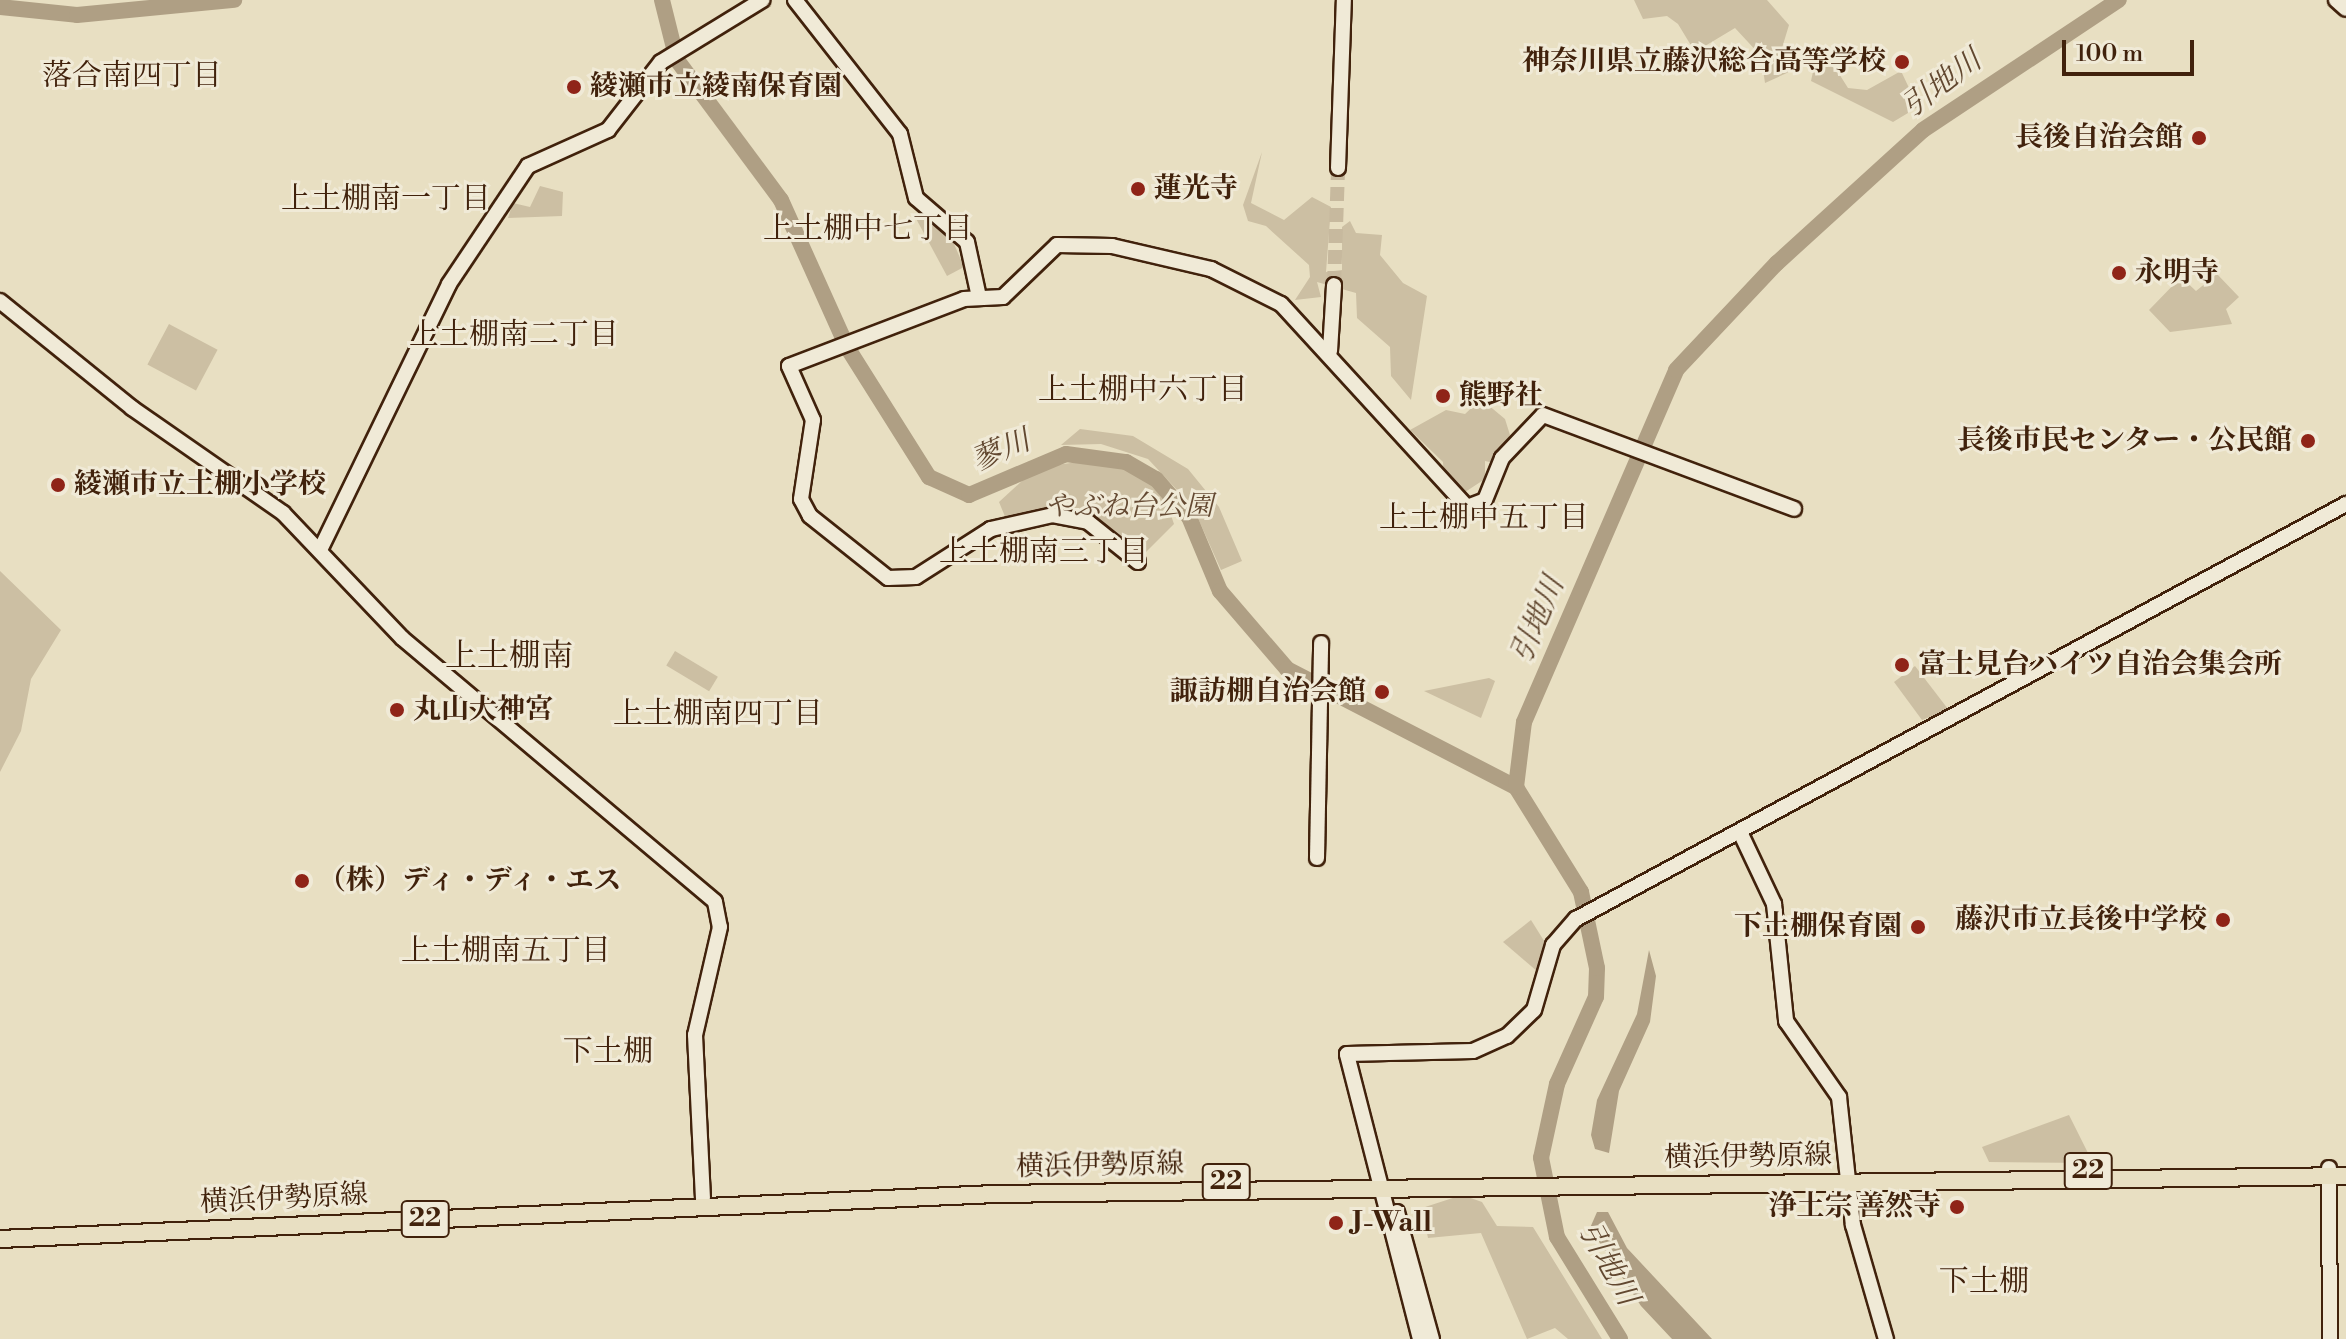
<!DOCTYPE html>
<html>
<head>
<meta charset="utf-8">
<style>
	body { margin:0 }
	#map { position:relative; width:2346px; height:1339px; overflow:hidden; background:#e8dfc2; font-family:"Libre Bodoni","Noto Serif JP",serif }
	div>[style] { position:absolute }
	.green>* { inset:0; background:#ccbfa3; transform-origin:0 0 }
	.water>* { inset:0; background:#af9f84 }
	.river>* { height:16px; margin:-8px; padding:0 8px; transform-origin:8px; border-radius:8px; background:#af9f84 }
	.secondary-tunnel>* { height:14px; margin-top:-7px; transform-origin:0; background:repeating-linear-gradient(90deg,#c7b99e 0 14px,transparent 0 21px) }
	.roads { filter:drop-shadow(2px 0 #41220c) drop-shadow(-2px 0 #41220c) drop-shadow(0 2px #41220c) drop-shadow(0 -2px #41220c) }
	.secondary>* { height:14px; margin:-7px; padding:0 7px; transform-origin:7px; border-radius:7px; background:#f0ead7 }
	.primary>* { height:16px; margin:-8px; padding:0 8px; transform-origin:8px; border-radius:8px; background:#e8dfc2 }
	.dots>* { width:22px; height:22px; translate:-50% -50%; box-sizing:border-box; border:4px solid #f0ead7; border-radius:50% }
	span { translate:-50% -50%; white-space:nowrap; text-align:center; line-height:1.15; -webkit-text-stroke:6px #f0ead7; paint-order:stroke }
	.shield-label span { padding:2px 6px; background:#f0ead7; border:2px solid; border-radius:6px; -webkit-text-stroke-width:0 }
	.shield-label { font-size:26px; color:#41220c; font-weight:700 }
	.poi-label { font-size:28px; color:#41220c; font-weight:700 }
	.right { translate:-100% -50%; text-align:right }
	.left { translate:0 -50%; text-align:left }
	.park-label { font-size:28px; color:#644932; font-style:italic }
	.street-label { font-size:28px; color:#41220c }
	.neighbourhood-label { font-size:30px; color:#41220c }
	.water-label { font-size:30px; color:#624830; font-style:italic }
	.quarter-label { font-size:32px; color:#41220c }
	.scale { position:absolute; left:2062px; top:40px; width:132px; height:36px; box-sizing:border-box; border:4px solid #41220c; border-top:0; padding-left:10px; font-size:24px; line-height:28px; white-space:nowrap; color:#41220c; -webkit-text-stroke:6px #f0ead7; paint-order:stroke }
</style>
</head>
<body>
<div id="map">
	<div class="green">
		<div style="clip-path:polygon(1634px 0,1767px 0,1789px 25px,1782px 48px,1789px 72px,1765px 83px,1761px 56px,1735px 28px,1695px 52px,1678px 24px,1667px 16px,1643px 19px)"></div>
		<div style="clip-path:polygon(1816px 58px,1836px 69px,1848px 88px,1867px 90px,1901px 71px,1918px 107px,1893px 122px,1811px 81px)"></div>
		<div style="clip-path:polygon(1262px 152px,1251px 203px,1284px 220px,1312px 197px,1331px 207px,1326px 272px,1342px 270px,1342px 227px,1350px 221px,1356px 233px,1382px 235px,1380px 255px,1403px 283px,1427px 296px,1411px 400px,1391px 376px,1390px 347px,1357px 318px,1356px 293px,1317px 282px,1321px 297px,1295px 300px,1310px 277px,1309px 265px,1266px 226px,1248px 221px,1243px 205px)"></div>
		<div style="clip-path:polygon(540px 186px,563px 192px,562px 216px,508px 218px,513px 203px,530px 207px)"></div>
		<div style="clip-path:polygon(913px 213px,951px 237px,964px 267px,947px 276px)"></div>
		<div style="clip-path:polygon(2217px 274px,2239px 297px,2226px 309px,2232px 324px,2170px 332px,2149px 310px,2181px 277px,2196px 291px)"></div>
		<div style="left:169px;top:324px;width:55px;height:46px;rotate:28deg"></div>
		<div style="clip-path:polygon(1481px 399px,1505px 419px,1510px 435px,1494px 463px,1485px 461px,1485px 479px,1462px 494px,1444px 479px,1443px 462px,1410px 430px,1446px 410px,1465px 414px)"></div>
		<div style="clip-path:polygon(1080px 429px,1133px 436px,1188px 469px,1219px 507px,1242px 561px,1221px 570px,1193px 507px,1148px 459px,1101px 444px,1061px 445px)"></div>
		<div style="clip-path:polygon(1098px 459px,1139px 473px,1166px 501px,1174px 524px,1141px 557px,1073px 512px,1057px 508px,1006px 519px,999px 502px,1036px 468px)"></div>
		<div style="clip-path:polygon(0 571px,61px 630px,31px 679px,21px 731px,0 772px)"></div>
		<div style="left:675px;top:651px;width:50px;height:17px;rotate:31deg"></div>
		<div style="clip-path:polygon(1915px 666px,1948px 709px,1948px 710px,1922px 720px,1894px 682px)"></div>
		<div style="clip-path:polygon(1489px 678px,1495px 681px,1481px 718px,1424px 691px)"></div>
		<div style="clip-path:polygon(1531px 920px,1546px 944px,1538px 972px,1503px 942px)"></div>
		<div style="clip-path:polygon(2069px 1115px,2093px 1163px,1989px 1162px,1982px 1147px)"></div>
		<div style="clip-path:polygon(1462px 1195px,1482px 1202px,1497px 1226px,1533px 1227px,1602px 1339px,1568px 1339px,1555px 1328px,1527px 1339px,1481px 1233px,1428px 1238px,1422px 1208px)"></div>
	</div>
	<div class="water">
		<div style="clip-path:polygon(1649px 950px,1656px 976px,1650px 1022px,1619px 1091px,1609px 1153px,1595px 1149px,1591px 1135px,1597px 1100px,1637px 1014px)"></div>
		<div style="clip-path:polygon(1597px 1212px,1608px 1212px,1627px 1248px,1712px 1339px,1672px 1339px,1641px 1306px,1590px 1228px)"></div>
	</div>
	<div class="river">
		<div style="left:662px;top:0;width:62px;rotate:76deg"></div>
		<div style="left:677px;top:60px;width:174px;rotate:53.4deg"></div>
		<div style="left:781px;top:200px;width:161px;rotate:65.8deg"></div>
		<div style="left:847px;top:347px;width:154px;rotate:57.8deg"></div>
		<div style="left:929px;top:477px;width:44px;rotate:24.2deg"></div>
		<div style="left:969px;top:495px;width:105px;rotate:-22.9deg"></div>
		<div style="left:1066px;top:454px;width:61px;rotate:7.6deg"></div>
		<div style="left:1126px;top:462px;width:34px;rotate:30deg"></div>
		<div style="left:1156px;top:479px;width:50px;rotate:49deg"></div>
		<div style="left:1189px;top:517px;width:80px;rotate:67.3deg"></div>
		<div style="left:1220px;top:591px;width:103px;rotate:49.3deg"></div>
		<div style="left:1287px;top:669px;width:258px;rotate:27.3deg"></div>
		<div style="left:0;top:7px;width:77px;rotate:5.9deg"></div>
		<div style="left:77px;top:15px;width:158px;rotate:-5.5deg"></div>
		<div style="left:1620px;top:1339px;width:120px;rotate:-121.7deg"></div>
		<div style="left:1557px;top:1237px;width:81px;rotate:-101.4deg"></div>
		<div style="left:1541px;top:1158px;width:76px;rotate:-77.8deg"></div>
		<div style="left:1557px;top:1084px;width:95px;rotate:-65.9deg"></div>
		<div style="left:1596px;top:997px;width:29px;rotate:-88deg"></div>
		<div style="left:1597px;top:968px;width:78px;rotate:-101.9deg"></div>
		<div style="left:1581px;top:892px;width:123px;rotate:-121.8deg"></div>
		<div style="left:1516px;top:787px;width:65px;rotate:-83deg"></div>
		<div style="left:1524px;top:722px;width:383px;rotate:-66.6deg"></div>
		<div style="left:1676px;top:370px;width:147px;rotate:-46.7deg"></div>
		<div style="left:1777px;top:263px;width:197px;rotate:-42.3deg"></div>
		<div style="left:1923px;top:130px;width:235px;rotate:-33.6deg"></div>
	</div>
	<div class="secondary-tunnel">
		<div style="left:1334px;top:285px;width:117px;rotate:-88deg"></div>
	</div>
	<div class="roads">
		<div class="secondary">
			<div style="left:795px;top:0;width:170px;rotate:51.9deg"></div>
			<div style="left:900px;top:134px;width:66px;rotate:76deg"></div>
			<div style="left:916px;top:198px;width:67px;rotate:40.8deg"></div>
			<div style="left:967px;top:242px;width:56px;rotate:77.7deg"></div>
			<div style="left:2336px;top:0;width:13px;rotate:42deg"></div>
			<div style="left:1338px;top:168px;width:168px;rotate:-88deg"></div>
			<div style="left:0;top:301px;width:170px;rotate:39deg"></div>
			<div style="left:132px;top:408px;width:184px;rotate:34.8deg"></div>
			<div style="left:283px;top:513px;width:173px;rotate:46.4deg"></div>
			<div style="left:402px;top:638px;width:409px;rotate:40.1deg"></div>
			<div style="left:715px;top:902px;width:25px;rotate:79deg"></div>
			<div style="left:720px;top:927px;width:111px;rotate:103deg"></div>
			<div style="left:695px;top:1035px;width:163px;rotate:87.2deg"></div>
			<div style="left:1330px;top:351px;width:66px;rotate:-86.5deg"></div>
			<div style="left:321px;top:548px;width:293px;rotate:-64.1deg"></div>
			<div style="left:449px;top:284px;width:142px;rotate:-56.2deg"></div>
			<div style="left:528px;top:166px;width:88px;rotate:-24.2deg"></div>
			<div style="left:608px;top:130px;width:86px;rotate:-52.1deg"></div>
			<div style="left:661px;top:62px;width:119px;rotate:-31.5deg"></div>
			<div style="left:1138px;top:562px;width:64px;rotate:-141.3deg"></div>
			<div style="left:1088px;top:522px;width:36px;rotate:-169deg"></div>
			<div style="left:1053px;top:515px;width:64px;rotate:167.3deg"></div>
			<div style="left:991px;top:529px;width:89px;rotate:147.4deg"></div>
			<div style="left:916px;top:577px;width:28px;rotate:178deg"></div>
			<div style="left:888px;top:578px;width:100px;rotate:-141.5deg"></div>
			<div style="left:810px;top:516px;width:19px;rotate:-118deg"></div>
			<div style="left:801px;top:499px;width:80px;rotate:-81.4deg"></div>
			<div style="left:813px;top:420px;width:59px;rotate:-114deg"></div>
			<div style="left:789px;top:366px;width:187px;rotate:-20.9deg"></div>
			<div style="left:964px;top:299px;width:39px;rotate:-3deg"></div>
			<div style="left:1003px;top:297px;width:75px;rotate:-43.9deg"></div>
			<div style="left:1057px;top:245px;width:55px;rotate:1deg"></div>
			<div style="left:1112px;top:246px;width:102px;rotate:13.1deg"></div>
			<div style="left:1211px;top:269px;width:78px;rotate:26.6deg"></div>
			<div style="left:1281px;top:304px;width:275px;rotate:47.5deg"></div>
			<div style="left:1467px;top:507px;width:19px;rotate:-21deg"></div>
			<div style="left:1485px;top:500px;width:45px;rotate:-68deg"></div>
			<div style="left:1502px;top:458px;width:59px;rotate:-46.4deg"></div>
			<div style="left:1543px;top:415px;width:268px;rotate:20.5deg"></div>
			<div style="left:1740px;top:832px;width:80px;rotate:64.7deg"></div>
			<div style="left:1774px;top:904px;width:118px;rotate:84.1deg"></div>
			<div style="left:1786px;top:1021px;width:93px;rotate:55.1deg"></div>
			<div style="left:1839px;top:1097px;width:129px;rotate:83.8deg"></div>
			<div style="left:1853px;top:1225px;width:119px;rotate:73.9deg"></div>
			<div style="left:1317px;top:858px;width:215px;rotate:-88.9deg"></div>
			<div style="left:2329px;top:1168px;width:171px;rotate:89.7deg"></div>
			<div style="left:1397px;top:1212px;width:132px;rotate:74.6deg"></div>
			<div style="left:1420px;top:1339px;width:294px;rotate:-104.4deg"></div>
			<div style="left:1347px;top:1054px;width:126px;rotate:-1.4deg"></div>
			<div style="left:1473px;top:1051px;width:37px;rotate:-24deg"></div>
			<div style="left:1507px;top:1036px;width:37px;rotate:-44deg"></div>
			<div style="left:1534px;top:1010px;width:68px;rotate:-73.7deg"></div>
			<div style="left:1553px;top:945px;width:35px;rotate:-49deg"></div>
			<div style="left:1576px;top:919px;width:875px;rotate:-28.32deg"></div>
		</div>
		<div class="primary">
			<div style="left:0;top:1239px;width:995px;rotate:-2.59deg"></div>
			<div style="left:994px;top:1194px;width:1352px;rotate:-0.76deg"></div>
		</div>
	</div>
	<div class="dots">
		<div style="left:1902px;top:62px;background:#8f2418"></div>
		<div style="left:574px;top:87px;background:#8f2418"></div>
		<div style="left:2199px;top:138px;background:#8f2418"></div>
		<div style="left:1138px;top:189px;background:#8f2418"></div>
		<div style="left:2119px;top:273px;background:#8f2418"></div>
		<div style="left:1443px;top:396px;background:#8f2418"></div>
		<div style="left:2308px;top:441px;background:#8f2418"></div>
		<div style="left:58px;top:485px;background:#8f2418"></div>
		<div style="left:1902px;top:665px;background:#8f2418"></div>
		<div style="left:1382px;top:692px;background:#8f2418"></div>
		<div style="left:397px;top:710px;background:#8f2418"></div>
		<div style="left:302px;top:881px;background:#8f2418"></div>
		<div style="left:2223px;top:920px;background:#8f2418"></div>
		<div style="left:1918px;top:927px;background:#8f2418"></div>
		<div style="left:1957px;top:1207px;background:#8f2418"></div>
		<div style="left:1336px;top:1223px;background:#8f2418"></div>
	</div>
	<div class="shield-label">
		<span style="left:2088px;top:1171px">22</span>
		<span style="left:1226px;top:1182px">22</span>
		<span style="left:425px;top:1219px">22</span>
	</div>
	<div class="poi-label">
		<span class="right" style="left:1886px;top:62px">神奈川県立藤沢総合高等学校</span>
		<span class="left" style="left:590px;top:87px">綾瀬市立綾南保育園</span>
		<span class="right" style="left:2183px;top:138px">長後自治会館</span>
		<span class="left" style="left:1154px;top:189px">蓮光寺</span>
		<span class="left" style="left:2135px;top:273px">永明寺</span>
		<span class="left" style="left:1459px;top:396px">熊野社</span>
		<span class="right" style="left:2292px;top:441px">長後市民センター・公民館</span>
		<span class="left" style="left:74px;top:485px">綾瀬市立土棚小学校</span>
		<span class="left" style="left:1918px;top:665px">富士見台ハイツ自治会集会所</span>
		<span class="right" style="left:1366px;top:692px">諏訪棚自治会館</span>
		<span class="left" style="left:413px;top:710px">丸山大神宮</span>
		<span class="left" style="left:318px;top:881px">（株）ディ・ディ・エス</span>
		<span class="right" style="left:2207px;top:920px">藤沢市立長後中学校</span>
		<span class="right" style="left:1902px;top:927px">下土棚保育園</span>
		<span class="right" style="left:1941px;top:1207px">浄土宗 善然寺</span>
		<span class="left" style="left:1352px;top:1223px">J-Wall</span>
	</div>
	<div class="park-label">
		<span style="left:1129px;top:507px">やぶね台公園</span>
	</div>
	<div class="street-label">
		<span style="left:1748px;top:1157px;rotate:-1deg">横浜伊勢原線</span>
		<span style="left:1100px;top:1166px;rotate:-1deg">横浜伊勢原線</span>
		<span style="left:284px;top:1199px;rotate:-3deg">横浜伊勢原線</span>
	</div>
	<div class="neighbourhood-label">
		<span style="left:132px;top:76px">落合南四丁目</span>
		<span style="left:386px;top:199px">上土棚南一丁目</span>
		<span style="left:868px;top:229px">上土棚中七丁目</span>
		<span style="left:514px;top:335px">上土棚南二丁目</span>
		<span style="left:1143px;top:390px">上土棚中六丁目</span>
		<span style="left:1484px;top:518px">上土棚中五丁目</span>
		<span style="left:1044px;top:552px">上土棚南三丁目</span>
		<span style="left:718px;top:714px">上土棚南四丁目</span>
		<span style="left:506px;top:951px">上土棚南五丁目</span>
		<span style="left:608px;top:1052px">下土棚</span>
		<span style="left:1984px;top:1282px">下土棚</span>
	</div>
	<div class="water-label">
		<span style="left:1942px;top:84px;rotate:-37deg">引地川</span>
		<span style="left:1001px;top:451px;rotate:-23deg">蓼川</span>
		<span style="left:1538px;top:620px;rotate:-67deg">引地川</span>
		<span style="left:1608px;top:1264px;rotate:61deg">引地川</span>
	</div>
	<div class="quarter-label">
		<span style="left:509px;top:656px">上土棚南</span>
	</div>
	<div class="scale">100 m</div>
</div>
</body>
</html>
